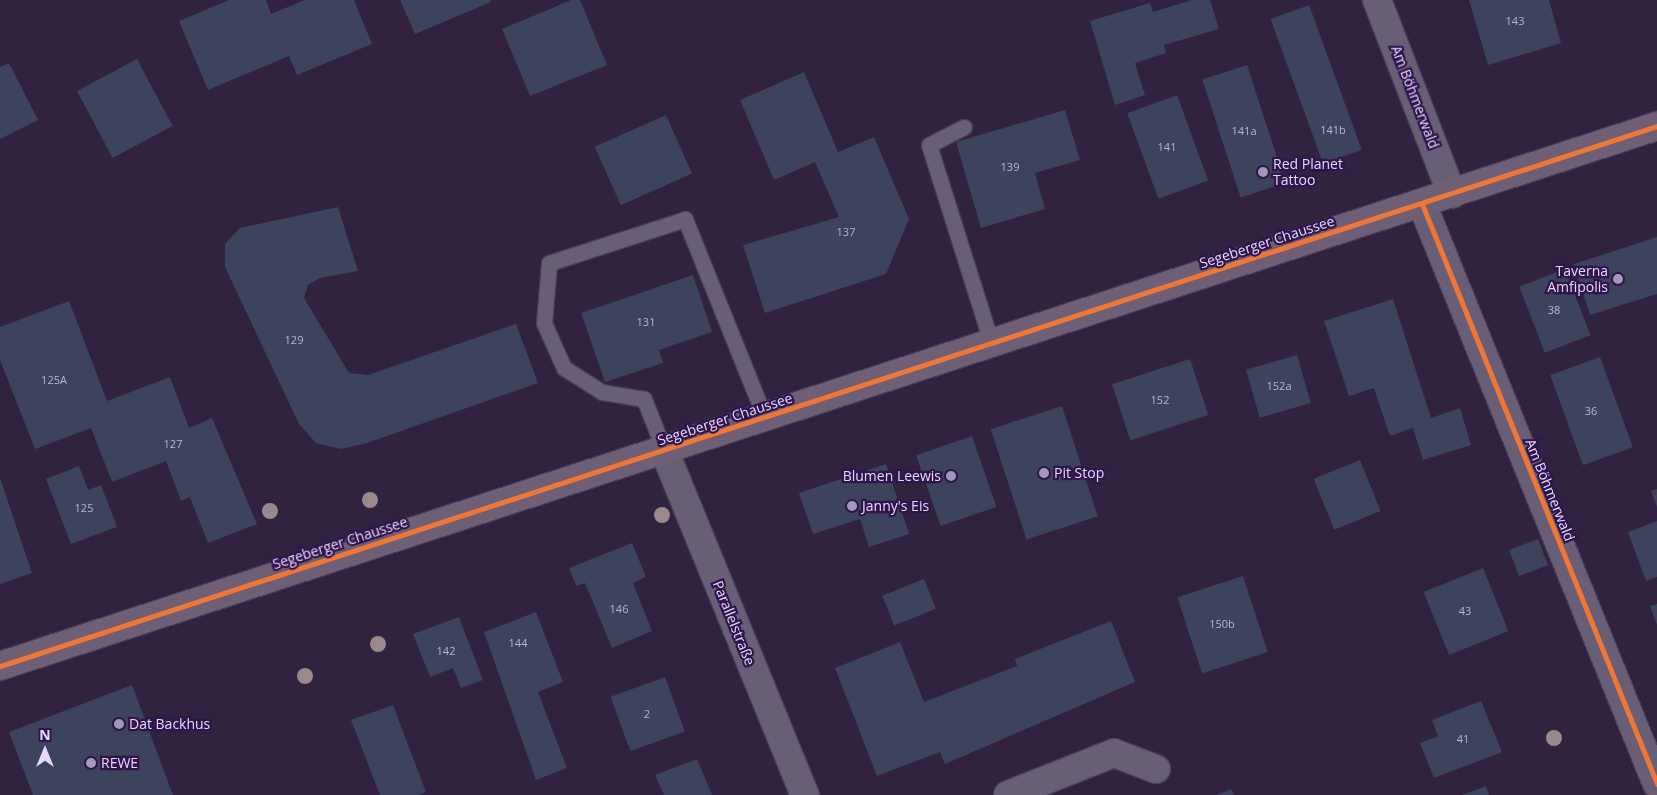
<!DOCTYPE html>
<html>
<head>
<meta charset="utf-8">
<style>
	body { margin:0 }
	#map { position:relative; width:1657px; height:795px; overflow:hidden; background:#312240; font-family:"Open Sans",sans-serif }
	div>[style] { position:absolute }
	.building>* { inset:0; background:#3c435a; transform-origin:0 0 }
	.roads { filter:drop-shadow(1px 0 #4a3e58) drop-shadow(-1px 0 #4a3e58) drop-shadow(0 1px #4a3e58) drop-shadow(0 -1px #4a3e58) }
	.lane>* { height:15px; margin:-7.5px; padding:0 7.5px; transform-origin:7.5px; border-radius:7.5px; background:#685e76 }
	.street>* { height:28px; margin:-14px; padding:0 14px; transform-origin:14px; border-radius:14px; background:#685e76 }
	.primary>* { height:28px; margin:-14px; padding:0 14px; transform-origin:14px; border-radius:14px; background:#6f5f76 }
	.cycleway>* { height:5px; margin:-2.5px; padding:0 2.5px; transform-origin:2.5px; border-radius:2.5px; background:#f07635 }
	.trees>* { width:16px; height:16px; margin:-8px; border-radius:50%; background:#9b888c }
	.dots>* { width:14px; height:14px; translate:-50% -50%; box-sizing:border-box; border:2px solid #30154d; border-radius:50% }
	span { translate:-50% -50%; white-space:nowrap; text-align:center; line-height:1.15; -webkit-text-stroke:4.5px #30154d; paint-order:stroke }
	.number-label { font-size:11px; color:#bbb3d3 }
	.number-label span { -webkit-text-stroke-width:0 }
	.street-label { font-size:14px; color:#e5d8fb }
	.poi-label { font-size:14px; color:#e5d8fb }
	.left { translate:0 -50%; text-align:left }
	.right { translate:-100% -50%; text-align:right }
	.north { position:absolute; left:20px; top:725px; width:50px; height:50px; -webkit-text-stroke:4px #30154d; paint-order:stroke; rotate:0deg; font-size:14px; font-weight:700; line-height:20px; text-align:center; color:#e5d8fb }
	.north::after { content:''; display:block; margin:auto; width:18px; height:22px; background:#e5d8fb; clip-path:polygon(50% 0,100% 100%,50% 72%,0 100%) }
</style>
</head>
<body>
<div id="map">
	<div class="building">
		<div style="clip-path:polygon(229px 0,266px 0,271px 14px,305px 0,354px 0,372px 44px,297px 75px,289px 56px,208px 90px,179px 21px)"></div>
		<div style="clip-path:polygon(400px 0,490px 0,491px 2px,415px 34px)"></div>
		<div style="clip-path:polygon(571px 0,580px 0,607px 65px,530px 96px,502px 29px)"></div>
		<div style="clip-path:polygon(1192px 0,1210px 0,1219px 29px,1164px 45px,1166px 53px,1135px 63px,1145px 95px,1115px 105px,1090px 21px,1150px 3px,1153px 12px)"></div>
		<div style="clip-path:polygon(1469px 0,1549px 0,1561px 43px,1488px 65px)"></div>
		<div style="left:1309px;top:5px;width:154px;height:41px;rotate:70deg"></div>
		<div style="left:137px;top:59px;width:76px;height:68px;rotate:62deg"></div>
		<div style="clip-path:polygon(9px 63px,38px 120px,0 139px,0 67px)"></div>
		<div style="left:1247px;top:65px;width:124px;height:47px;rotate:72deg"></div>
		<div style="clip-path:polygon(804px 72px,838px 152px,874px 137px,909px 219px,886px 274px,765px 313px,743px 245px,839px 217px,815px 162px,774px 180px,740px 100px)"></div>
		<div style="left:1177px;top:95px;width:91px;height:53px;rotate:70deg"></div>
		<div style="clip-path:polygon(1065px 110px,1080px 160px,1035px 173px,1045px 209px,981px 228px,956px 142px)"></div>
		<div style="left:666px;top:115px;width:64px;height:78px;rotate:66deg"></div>
		<div style="clip-path:polygon(338px 207px,358px 271px,320px 278px,308px 285px,304px 298px,349px 373px,368px 375px,516px 324px,538px 383px,367px 443px,341px 449px,316px 443px,299px 424px,225px 267px,225px 244px,240px 228px)"></div>
		<div style="clip-path:polygon(1657px 237px,1657px 294px,1590px 315px,1574px 264px)"></div>
		<div style="left:1565px;top:269px;width:71px;height:49px;rotate:69deg"></div>
		<div style="clip-path:polygon(693px 275px,712px 332px,659px 350px,663px 363px,605px 382px,581px 313px)"></div>
		<div style="clip-path:polygon(1393px 299px,1431px 418px,1460px 408px,1471px 445px,1423px 460px,1413px 428px,1390px 436px,1374px 388px,1349px 396px,1324px 321px)"></div>
		<div style="clip-path:polygon(69px 301px,107px 401px,170px 377px,189px 428px,212px 418px,257px 524px,208px 543px,190px 497px,181px 501px,166px 461px,112px 482px,91px 428px,35px 449px,0 360px,0 327px)"></div>
		<div style="left:1297px;top:355px;width:50px;height:53px;rotate:74deg"></div>
		<div style="left:1600px;top:357px;width:96px;height:53px;rotate:70deg"></div>
		<div style="left:1190px;top:359px;width:59px;height:82px;rotate:72deg"></div>
		<div style="left:1062px;top:406px;width:116px;height:75px;rotate:72deg"></div>
		<div style="left:972px;top:436px;width:75px;height:59px;rotate:71deg"></div>
		<div style="left:1360px;top:460px;width:55px;height:50px;rotate:68deg"></div>
		<div style="clip-path:polygon(886px 464px,909px 534px,869px 547px,860px 519px,813px 534px,799px 493px)"></div>
		<div style="clip-path:polygon(79px 466px,88px 490px,101px 485px,117px 527px,71px 544px,46px 479px)"></div>
		<div style="clip-path:polygon(0 478px,32px 573px,0 584px)"></div>
		<div style="clip-path:polygon(1657px 489px,1657px 507px,1651px 491px)"></div>
		<div style="clip-path:polygon(1657px 521px,1657px 577px,1646px 581px,1628px 532px)"></div>
		<div style="left:1538px;top:539px;width:28px;height:31px;rotate:69deg"></div>
		<div style="clip-path:polygon(632px 543px,646px 577px,633px 583px,652px 631px,612px 648px,585px 583px,576px 586px,569px 568px)"></div>
		<div style="left:1483px;top:568px;width:68px;height:64px;rotate:68deg"></div>
		<div style="left:1243px;top:576px;width:80px;height:69px;rotate:72deg"></div>
		<div style="left:924px;top:579px;width:32px;height:45px;rotate:68deg"></div>
		<div style="clip-path:polygon(1657px 604px,1657px 625px,1650px 606px)"></div>
		<div style="clip-path:polygon(536px 612px,563px 682px,538px 692px,567px 768px,536px 780px,484px 632px)"></div>
		<div style="clip-path:polygon(459px 617px,483px 680px,461px 688px,453px 668px,430px 677px,413px 634px)"></div>
		<div style="clip-path:polygon(1111px 621px,1135px 682px,945px 764px,940px 752px,877px 776px,835px 668px,900px 642px,924px 702px,1017px 666px,1015px 659px)"></div>
		<div style="left:665px;top:677px;width:58px;height:58px;rotate:70deg"></div>
		<div style="clip-path:polygon(132px 685px,173px 795px,33px 795px,9px 732px)"></div>
		<div style="clip-path:polygon(1481px 701px,1502px 752px,1434px 778px,1420px 743px,1438px 736px,1432px 720px)"></div>
		<div style="clip-path:polygon(393px 705px,426px 792px,419px 795px,380px 795px,351px 720px)"></div>
		<div style="clip-path:polygon(697px 759px,712px 795px,664px 795px,655px 775px)"></div>
		<div style="clip-path:polygon(1486px 786px,1489px 795px,1462px 795px)"></div>
		<div style="clip-path:polygon(1231px 789px,1234px 795px,1216px 795px)"></div>
	</div>
	<div class="roads">
		<div class="lane">
			<div style="left:964px;top:127px;width:39px;rotate:153deg"></div>
			<div style="left:929px;top:145px;width:210px;rotate:72.5deg"></div>
			<div style="left:664px;top:450px;width:55px;rotate:-111.4deg"></div>
			<div style="left:644px;top:399px;width:43px;rotate:-170.5deg"></div>
			<div style="left:602px;top:392px;width:45px;rotate:-147.7deg"></div>
			<div style="left:564px;top:368px;width:49px;rotate:-114deg"></div>
			<div style="left:544px;top:323px;width:60px;rotate:-85.2deg"></div>
			<div style="left:549px;top:263px;width:143px;rotate:-17.9deg"></div>
			<div style="left:685px;top:219px;width:214px;rotate:68.1deg"></div>
		</div>
		<div class="street">
			<div style="left:1377px;top:0;width:208px;rotate:68.9deg"></div>
			<div style="left:1422px;top:204px;width:626px;rotate:67.94deg"></div>
			<div style="left:664px;top:450px;width:373px;rotate:67.8deg"></div>
			<div style="left:1008px;top:795px;width:114px;rotate:-21.6deg"></div>
			<div style="left:1114px;top:753px;width:45px;rotate:20.9deg"></div>
		</div>
		<div class="primary">
			<div style="left:0;top:666px;width:1743px;rotate:-18.05deg"></div>
		</div>
	</div>
	<div class="cycleway">
		<div style="left:1422px;top:204px;width:626px;rotate:67.94deg"></div>
		<div style="left:0;top:666px;width:1743px;rotate:-18.05deg"></div>
	</div>
	<div class="trees">
		<div style="left:370px;top:500px"></div>
		<div style="left:270px;top:511px"></div>
		<div style="left:662px;top:515px"></div>
		<div style="left:378px;top:644px"></div>
		<div style="left:305px;top:676px"></div>
		<div style="left:1554px;top:738px"></div>
	</div>
	<div class="dots">
		<div style="left:1263px;top:172px;background:#a698ba"></div>
		<div style="left:1618px;top:279px;background:#a698ba"></div>
		<div style="left:1044px;top:473px;background:#a698ba"></div>
		<div style="left:951px;top:476px;background:#a698ba"></div>
		<div style="left:852px;top:506px;background:#a698ba"></div>
		<div style="left:119px;top:724px;background:#a698ba"></div>
		<div style="left:91px;top:763px;background:#a698ba"></div>
	</div>
	<div class="number-label">
		<span style="left:1515px;top:21px">143</span>
		<span style="left:1333px;top:130px">141b</span>
		<span style="left:1244px;top:131px">141a</span>
		<span style="left:1167px;top:147px">141</span>
		<span style="left:1010px;top:167px">139</span>
		<span style="left:846px;top:232px">137</span>
		<span style="left:1554px;top:310px">38</span>
		<span style="left:646px;top:322px">131</span>
		<span style="left:294px;top:340px">129</span>
		<span style="left:54px;top:380px">125A</span>
		<span style="left:1279px;top:386px">152a</span>
		<span style="left:1160px;top:400px">152</span>
		<span style="left:1591px;top:411px">36</span>
		<span style="left:173px;top:444px">127</span>
		<span style="left:84px;top:508px">125</span>
		<span style="left:619px;top:609px">146</span>
		<span style="left:1465px;top:611px">43</span>
		<span style="left:1222px;top:624px">150b</span>
		<span style="left:518px;top:643px">144</span>
		<span style="left:446px;top:651px">142</span>
		<span style="left:647px;top:714px">2</span>
		<span style="left:1463px;top:739px">41</span>
	</div>
	<div class="street-label">
		<span style="left:1415px;top:97px;rotate:69deg">Am Böhmerwald</span>
		<span style="left:1267px;top:242px;rotate:-18deg">Segeberger Chaussee</span>
		<span style="left:725px;top:419px;rotate:-18deg">Segeberger Chaussee</span>
		<span style="left:1550px;top:490px;rotate:68deg">Am Böhmerwald</span>
		<span style="left:340px;top:543px;rotate:-18deg">Segeberger Chaussee</span>
		<span style="left:734px;top:623px;rotate:68deg">Parallelstraße</span>
	</div>
	<div class="poi-label">
		<span class="left" style="left:1273px;top:172px">Red Planet<br>Tattoo</span>
		<span class="right" style="left:1608px;top:279px">Taverna<br>Amfipolis</span>
		<span class="left" style="left:1054px;top:473px">Pit Stop</span>
		<span class="right" style="left:941px;top:476px">Blumen Leewis</span>
		<span class="left" style="left:862px;top:506px">Janny's Eis</span>
		<span class="left" style="left:129px;top:724px">Dat Backhus</span>
		<span class="left" style="left:101px;top:763px">REWE</span>
	</div>
	<div class="north">N</div>
</div>
</body>
</html>
